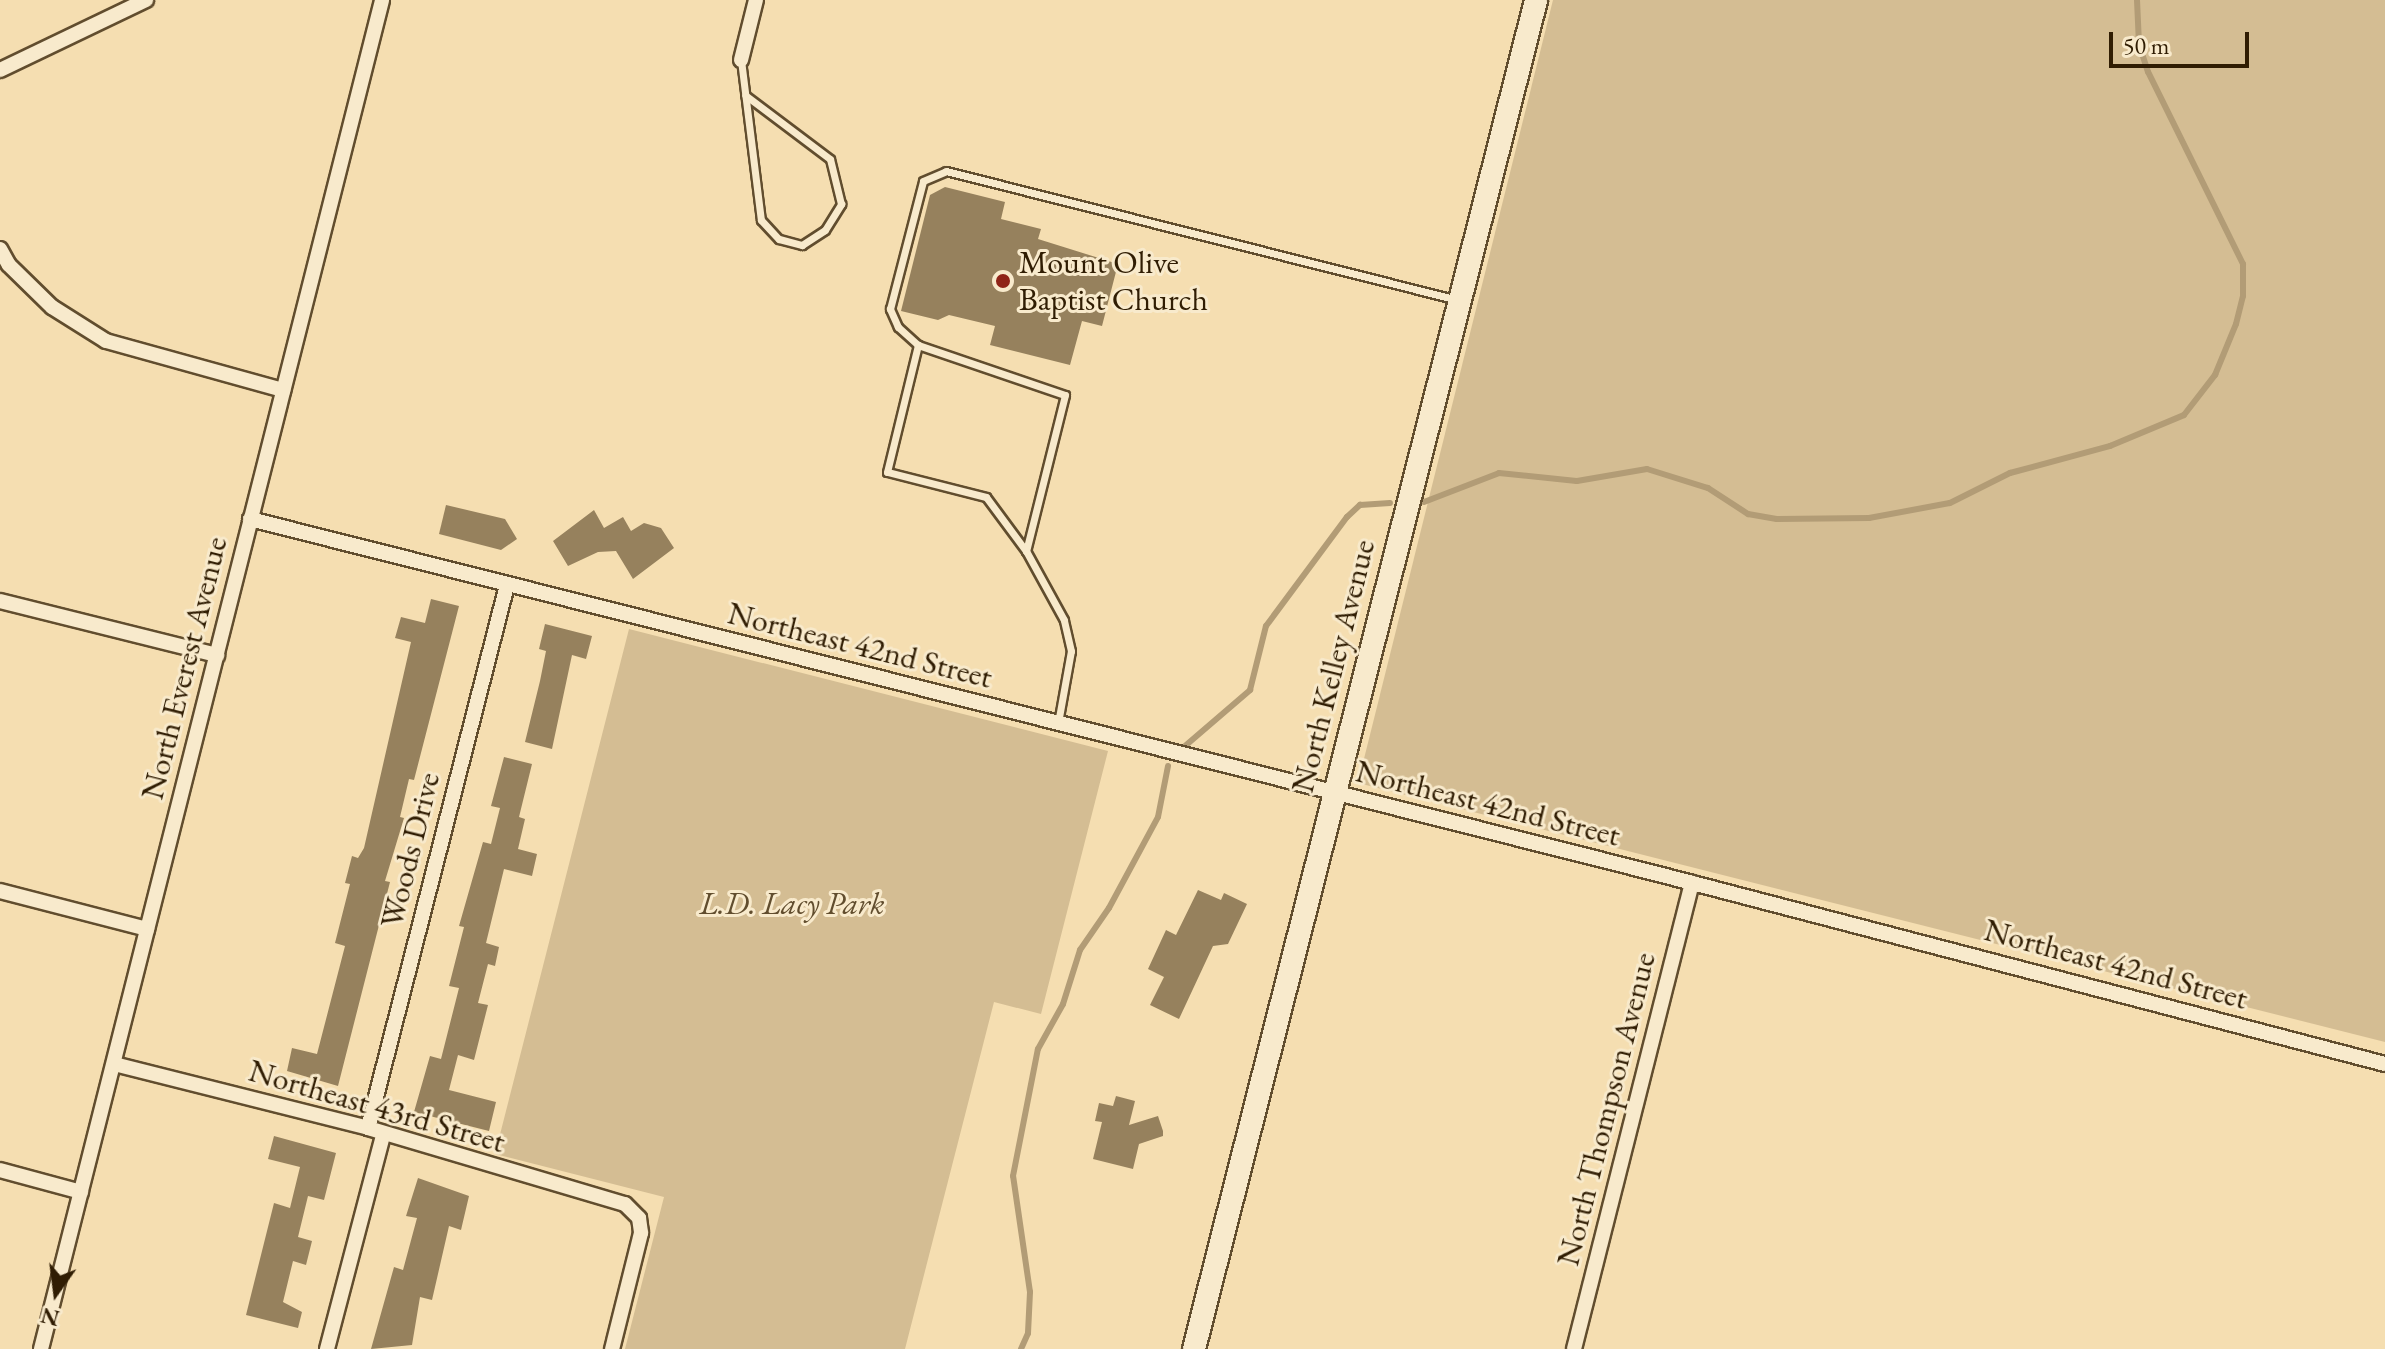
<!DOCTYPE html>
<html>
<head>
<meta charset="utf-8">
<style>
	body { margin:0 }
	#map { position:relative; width:2385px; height:1349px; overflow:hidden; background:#f5deb1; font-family:"EB Garamond",serif }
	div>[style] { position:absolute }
	.green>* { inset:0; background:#d4bd93 }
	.stream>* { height:6px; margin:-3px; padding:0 3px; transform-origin:3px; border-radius:3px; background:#b29c76 }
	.building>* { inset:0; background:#96815d }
	.roads { filter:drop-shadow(2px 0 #614d2e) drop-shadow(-2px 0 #614d2e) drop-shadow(0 2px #614d2e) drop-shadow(0 -2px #614d2e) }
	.lane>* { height:7px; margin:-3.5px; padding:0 3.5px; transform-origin:3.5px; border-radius:3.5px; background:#f8eacc }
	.street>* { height:14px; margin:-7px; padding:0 7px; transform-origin:7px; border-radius:7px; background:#f8eacc }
	.secondary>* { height:22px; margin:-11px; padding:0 11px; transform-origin:11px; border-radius:11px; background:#f8eacc }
	.dots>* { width:22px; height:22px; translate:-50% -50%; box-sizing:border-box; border:4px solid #f8eacc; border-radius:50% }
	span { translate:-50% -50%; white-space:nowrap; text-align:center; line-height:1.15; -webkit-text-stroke:6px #f8eacc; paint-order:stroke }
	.poi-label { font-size:32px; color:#301d03 }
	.left { translate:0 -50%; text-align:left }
	.street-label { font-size:32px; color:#301d03 }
	.park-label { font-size:32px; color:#614d2e; font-style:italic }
	.north { position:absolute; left:16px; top:1253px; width:80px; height:80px; -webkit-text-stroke:6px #f8eacc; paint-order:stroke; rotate:194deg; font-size:22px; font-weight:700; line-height:32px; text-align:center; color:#301d03 }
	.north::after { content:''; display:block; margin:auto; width:28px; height:36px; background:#301d03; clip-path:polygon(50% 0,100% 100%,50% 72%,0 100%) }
	.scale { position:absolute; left:2109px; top:32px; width:140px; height:36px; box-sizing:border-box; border:4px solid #301d03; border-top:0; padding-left:10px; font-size:24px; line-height:28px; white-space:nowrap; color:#301d03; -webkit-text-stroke:6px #f8eacc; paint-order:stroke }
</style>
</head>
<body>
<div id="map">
	<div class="green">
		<div style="clip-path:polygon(1553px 0,2385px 0,2385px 1042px,1358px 783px)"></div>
		<div style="clip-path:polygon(629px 629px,1108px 751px,1041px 1014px,994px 1002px,905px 1349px,625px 1349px,664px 1197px,495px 1154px)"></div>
	</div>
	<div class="stream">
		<div style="left:1424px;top:502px;width:80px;rotate:-21.1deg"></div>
		<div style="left:1499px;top:473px;width:78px;rotate:5.9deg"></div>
		<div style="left:1577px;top:481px;width:71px;rotate:-9.7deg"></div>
		<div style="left:1647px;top:469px;width:64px;rotate:17.3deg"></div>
		<div style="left:1708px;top:488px;width:48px;rotate:33deg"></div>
		<div style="left:1748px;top:514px;width:29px;rotate:10deg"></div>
		<div style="left:1777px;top:519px;width:92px;rotate:-0.6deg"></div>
		<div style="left:1869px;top:518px;width:82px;rotate:-10.5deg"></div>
		<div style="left:1950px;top:503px;width:67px;rotate:-26.6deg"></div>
		<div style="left:2010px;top:473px;width:104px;rotate:-15.1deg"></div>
		<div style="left:2110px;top:446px;width:80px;rotate:-22.7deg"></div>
		<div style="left:2184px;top:415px;width:51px;rotate:-52.2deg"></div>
		<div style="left:2215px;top:375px;width:55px;rotate:-67.6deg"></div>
		<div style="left:2236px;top:324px;width:29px;rotate:-76deg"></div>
		<div style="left:2243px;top:296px;width:32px;rotate:-90deg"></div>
		<div style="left:2243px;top:264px;width:214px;rotate:-116.3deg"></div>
		<div style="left:2148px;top:72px;width:29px;rotate:-108deg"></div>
		<div style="left:2139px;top:44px;width:44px;rotate:-92.6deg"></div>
		<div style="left:1185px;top:746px;width:86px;rotate:-40.7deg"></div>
		<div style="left:1250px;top:690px;width:66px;rotate:-76deg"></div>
		<div style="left:1266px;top:626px;width:136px;rotate:-53.4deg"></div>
		<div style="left:1347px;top:517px;width:18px;rotate:-43deg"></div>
		<div style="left:1360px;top:505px;width:30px;rotate:-4deg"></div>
		<div style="left:1021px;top:1349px;width:17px;rotate:-66deg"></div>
		<div style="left:1028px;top:1333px;width:41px;rotate:-87.2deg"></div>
		<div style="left:1030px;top:1292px;width:117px;rotate:-98.3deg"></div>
		<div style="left:1013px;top:1176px;width:129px;rotate:-78.9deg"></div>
		<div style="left:1038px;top:1049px;width:51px;rotate:-60.9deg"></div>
		<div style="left:1063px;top:1004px;width:57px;rotate:-72.5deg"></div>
		<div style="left:1080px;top:950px;width:51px;rotate:-55.4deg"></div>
		<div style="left:1109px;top:908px;width:103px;rotate:-61.7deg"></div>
		<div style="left:1158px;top:817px;width:52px;rotate:-78.9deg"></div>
	</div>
	<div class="building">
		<div style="clip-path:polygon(945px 187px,1005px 202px,1001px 219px,1041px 229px,1038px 239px,1118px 264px,1102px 326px,1082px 321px,1070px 365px,990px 345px,995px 326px,949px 315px,938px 320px,901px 311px,930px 195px)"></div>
		<div style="clip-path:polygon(446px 505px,505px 519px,517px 539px,501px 550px,439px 534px)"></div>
		<div style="clip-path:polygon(594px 510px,604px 528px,623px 517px,631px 531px,644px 523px,661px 528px,674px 548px,633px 579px,616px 551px,598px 552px,568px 566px,553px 541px)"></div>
		<div style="clip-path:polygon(431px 599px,459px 606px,414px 780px,409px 779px,400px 817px,404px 818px,385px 881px,390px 882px,338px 1086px,287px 1071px,292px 1048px,317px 1054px,345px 946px,335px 943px,350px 884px,345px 883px,352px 856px,358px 858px,364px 848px,411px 642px,395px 638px,401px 617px,425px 623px)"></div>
		<div style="clip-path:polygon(545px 624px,592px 636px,586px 659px,572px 655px,552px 749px,525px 742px,540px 681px,546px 651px,539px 649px)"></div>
		<div style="clip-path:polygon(504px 757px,532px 764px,519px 817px,525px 819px,518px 849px,537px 854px,532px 876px,504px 869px,486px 943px,499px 947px,495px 966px,488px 964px,478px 1003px,488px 1005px,474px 1060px,458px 1055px,449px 1090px,496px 1102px,489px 1131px,414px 1112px,430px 1056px,441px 1059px,459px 988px,449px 986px,464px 927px,459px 926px,483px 842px,491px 844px,500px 808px,491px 806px)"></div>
		<div style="clip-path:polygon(1198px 890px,1221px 900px,1224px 893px,1247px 904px,1228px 944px,1213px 946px,1179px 1019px,1150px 1005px,1164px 977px,1148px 969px,1166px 930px,1176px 935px)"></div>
		<div style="clip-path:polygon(1116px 1096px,1135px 1101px,1129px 1125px,1158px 1116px,1163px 1131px,1163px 1136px,1139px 1144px,1133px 1169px,1093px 1159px,1102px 1122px,1095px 1121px,1099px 1103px,1113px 1106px)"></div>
		<div style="clip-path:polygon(274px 1136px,336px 1153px,324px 1200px,308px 1196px,298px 1237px,312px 1241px,306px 1265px,293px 1261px,283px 1302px,302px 1312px,298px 1328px,246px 1315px,274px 1203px,290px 1208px,300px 1167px,268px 1159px)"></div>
		<div style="clip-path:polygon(418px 1178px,469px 1196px,461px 1230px,449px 1226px,432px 1300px,420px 1297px,412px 1345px,371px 1349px,394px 1267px,403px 1270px,417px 1218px,406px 1216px)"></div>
	</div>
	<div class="roads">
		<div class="lane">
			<div style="left:741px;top:60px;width:161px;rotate:82.9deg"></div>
			<div style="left:761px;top:220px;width:26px;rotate:47deg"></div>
			<div style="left:779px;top:239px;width:24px;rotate:15deg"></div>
			<div style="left:802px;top:245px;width:27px;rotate:-33deg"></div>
			<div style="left:825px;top:230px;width:31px;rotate:-58deg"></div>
			<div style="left:841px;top:204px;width:46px;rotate:-103.7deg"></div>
			<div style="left:830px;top:159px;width:106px;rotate:-143deg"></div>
			<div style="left:918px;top:345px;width:155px;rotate:18.8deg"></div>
			<div style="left:1065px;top:395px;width:161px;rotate:104deg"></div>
			<div style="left:1058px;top:723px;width:73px;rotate:-79.8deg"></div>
			<div style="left:1071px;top:651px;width:32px;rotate:-103deg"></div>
			<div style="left:1064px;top:620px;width:79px;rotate:-118.8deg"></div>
			<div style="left:1026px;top:551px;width:67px;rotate:-126.5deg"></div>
			<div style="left:986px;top:497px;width:102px;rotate:-165.8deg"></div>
			<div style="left:887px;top:472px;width:131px;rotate:-76.3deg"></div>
			<div style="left:918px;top:345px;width:27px;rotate:-138deg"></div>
			<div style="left:898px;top:327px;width:20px;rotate:-114deg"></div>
			<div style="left:890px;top:309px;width:132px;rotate:-75.5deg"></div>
			<div style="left:923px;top:181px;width:25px;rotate:-23deg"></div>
			<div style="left:946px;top:171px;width:528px;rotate:14.14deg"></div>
		</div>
		<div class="street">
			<div style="left:741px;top:60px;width:62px;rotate:-76deg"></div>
			<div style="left:0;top:70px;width:162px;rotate:-25.6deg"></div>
			<div style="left:0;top:249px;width:18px;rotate:61deg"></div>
			<div style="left:9px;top:265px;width:60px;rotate:44.3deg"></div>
			<div style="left:52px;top:307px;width:64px;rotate:32.2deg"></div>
			<div style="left:106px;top:341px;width:184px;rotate:15.5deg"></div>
			<div style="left:250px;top:519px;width:1456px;rotate:14.15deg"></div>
			<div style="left:1662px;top:875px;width:747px;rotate:14.65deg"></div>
			<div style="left:0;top:601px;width:224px;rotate:14deg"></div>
			<div style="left:0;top:891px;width:152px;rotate:14.5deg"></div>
			<div style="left:114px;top:1064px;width:262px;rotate:14.1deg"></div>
			<div style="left:368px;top:1128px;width:268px;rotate:16.5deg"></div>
			<div style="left:625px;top:1204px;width:20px;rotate:45deg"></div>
			<div style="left:639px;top:1218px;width:15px;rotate:82deg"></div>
			<div style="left:641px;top:1233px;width:120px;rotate:104deg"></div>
			<div style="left:368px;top:1128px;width:561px;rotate:-75.64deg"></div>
			<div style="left:0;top:1170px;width:84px;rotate:15.2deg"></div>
			<div style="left:41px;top:1349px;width:1391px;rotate:-75.81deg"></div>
			<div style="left:327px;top:1349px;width:220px;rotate:-75.3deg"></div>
			<div style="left:1574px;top:1349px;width:481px;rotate:-75.8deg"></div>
		</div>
		<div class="secondary">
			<div style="left:1194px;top:1349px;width:1392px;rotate:-75.77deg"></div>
		</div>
	</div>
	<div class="dots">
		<div style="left:1003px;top:281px;background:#8f2418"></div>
	</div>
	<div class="poi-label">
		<span class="left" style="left:1019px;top:281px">Mount Olive<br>Baptist Church</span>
	</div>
	<div class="street-label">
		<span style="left:860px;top:645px;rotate:14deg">Northeast 42nd Street</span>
		<span style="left:1333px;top:666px;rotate:-76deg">North Kelley Avenue</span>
		<span style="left:184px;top:668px;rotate:-76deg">North Everest Avenue</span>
		<span style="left:1488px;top:803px;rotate:14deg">Northeast 42nd Street</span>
		<span style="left:410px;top:850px;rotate:-76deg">Woods Drive</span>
		<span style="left:2116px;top:964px;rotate:15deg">Northeast 42nd Street</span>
		<span style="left:377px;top:1106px;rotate:16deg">Northeast 43rd Street</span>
		<span style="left:1606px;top:1109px;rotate:-76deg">North Thompson Avenue</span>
	</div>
	<div class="park-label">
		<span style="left:792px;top:903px">L.D. Lacy Park</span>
	</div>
	<div class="north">N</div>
	<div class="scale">50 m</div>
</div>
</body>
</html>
